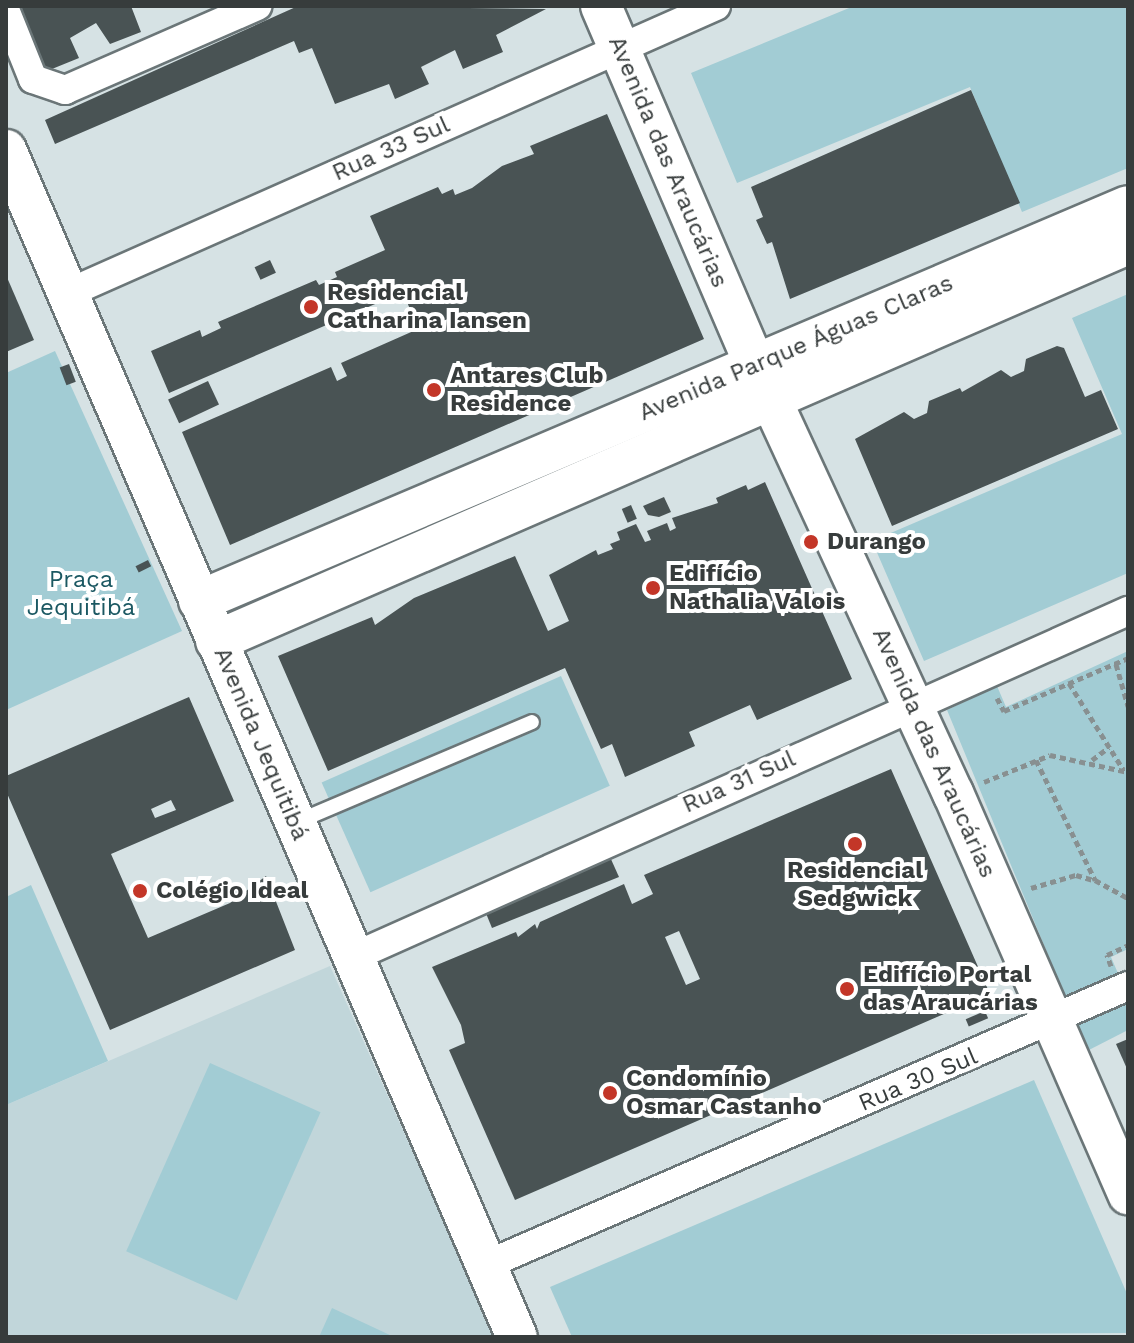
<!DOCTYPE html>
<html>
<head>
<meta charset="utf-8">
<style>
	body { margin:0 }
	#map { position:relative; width:1134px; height:1343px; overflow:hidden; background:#d6e2e4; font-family:"Work Sans",sans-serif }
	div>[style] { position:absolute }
	.built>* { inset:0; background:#c1d6da }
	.green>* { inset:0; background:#a2ccd4; transform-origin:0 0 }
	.building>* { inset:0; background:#495354; transform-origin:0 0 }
	.path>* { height:5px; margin-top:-2.5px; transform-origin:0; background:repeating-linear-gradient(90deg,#889091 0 6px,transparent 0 10px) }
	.roads { filter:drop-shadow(2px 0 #6b7678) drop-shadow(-2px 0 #6b7678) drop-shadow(0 2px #6b7678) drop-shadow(0 -2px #6b7678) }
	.lane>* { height:14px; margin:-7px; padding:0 7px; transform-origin:7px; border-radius:7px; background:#fff }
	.street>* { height:28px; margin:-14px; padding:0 14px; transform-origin:14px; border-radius:14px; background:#fff }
	.secondary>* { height:40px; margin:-20px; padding:0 20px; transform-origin:20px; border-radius:20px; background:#fff }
	.dots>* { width:22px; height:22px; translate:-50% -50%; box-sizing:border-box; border:4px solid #fff; border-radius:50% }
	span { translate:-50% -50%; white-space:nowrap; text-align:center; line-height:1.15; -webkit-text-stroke:8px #fff; paint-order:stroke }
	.street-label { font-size:24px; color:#373c3c }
	.poi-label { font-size:24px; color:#373c3c; font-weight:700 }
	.left { translate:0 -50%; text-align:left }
	.park-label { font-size:24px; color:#1b5862 }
	.frame { position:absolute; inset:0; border:8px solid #373c3c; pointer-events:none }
</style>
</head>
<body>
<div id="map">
	<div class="built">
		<div style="clip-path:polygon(330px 966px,495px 1337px,6px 1337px,6px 1105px)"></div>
	</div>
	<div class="green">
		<div style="clip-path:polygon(854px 6px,1128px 6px,1128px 168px,1022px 212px,970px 87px,737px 183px,691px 73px)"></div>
		<div style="clip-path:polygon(1128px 294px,1128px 573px,924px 661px,872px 541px,1122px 434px,1072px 318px)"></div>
		<div style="clip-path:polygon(55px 351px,182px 631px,6px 710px,6px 373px)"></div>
		<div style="clip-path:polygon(1128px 651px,1128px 949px,1111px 957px,1120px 978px,1067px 1001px,947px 710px,997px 686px,1006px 707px)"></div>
		<div style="left:561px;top:676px;width:120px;height:262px;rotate:66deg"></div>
		<div style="clip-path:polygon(31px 885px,108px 1061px,6px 1105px,6px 897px)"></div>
		<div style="clip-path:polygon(1128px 986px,1128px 1030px,1085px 1052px,1067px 1009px)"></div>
		<div style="left:210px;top:1063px;width:121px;height:206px;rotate:24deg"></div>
		<div style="clip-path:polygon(1034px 1080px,1128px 1296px,1128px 1333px,572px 1337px,550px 1287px)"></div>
		<div style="clip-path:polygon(332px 1308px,392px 1336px,391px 1337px,319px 1337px)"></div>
	</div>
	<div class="building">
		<div style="clip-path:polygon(20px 6px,131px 6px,141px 32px,110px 44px,96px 23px,70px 38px,79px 58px,47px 71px)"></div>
		<div style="clip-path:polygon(298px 6px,546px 9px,496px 35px,503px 52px,463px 69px,455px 50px,421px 67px,429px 84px,395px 99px,389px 84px,335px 104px,312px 48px,299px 53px,294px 41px,55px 144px,45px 120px)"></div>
		<div style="clip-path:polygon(971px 90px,1020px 203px,790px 299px,772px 242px,767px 244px,756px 220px,763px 217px,751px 187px)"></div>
		<div style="clip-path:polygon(607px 114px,704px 339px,230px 545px,182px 432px,331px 367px,337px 381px,347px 376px,341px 363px,418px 329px,403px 292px,169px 393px,151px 351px,200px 330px,202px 337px,221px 328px,218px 322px,316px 280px,319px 285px,337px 277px,335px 272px,385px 250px,370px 216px,438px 187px,442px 194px,453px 189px,455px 195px,472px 188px,502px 166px,534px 154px,530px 146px)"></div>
		<div style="left:270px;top:260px;width:14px;height:17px;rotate:65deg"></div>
		<div style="clip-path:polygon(6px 275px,34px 340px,6px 352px)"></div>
		<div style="clip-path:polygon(1057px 346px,1064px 348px,1085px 397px,1101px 390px,1118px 429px,892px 526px,855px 439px,904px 412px,914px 419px,927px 413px,929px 401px,960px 388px,962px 392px,1001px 370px,1011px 377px,1024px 371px,1026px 359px)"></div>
		<div style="left:69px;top:364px;width:19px;height:10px;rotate:69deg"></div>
		<div style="left:208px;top:381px;width:26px;height:44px;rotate:65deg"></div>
		<div style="clip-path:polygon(765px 482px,852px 679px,757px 720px,750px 705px,689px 732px,695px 746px,625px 777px,612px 744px,601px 749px,565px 668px,328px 771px,278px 656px,372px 617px,375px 625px,414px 598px,515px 556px,548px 631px,569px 621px,549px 575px,596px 550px,598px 555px,613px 549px,610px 544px,620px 540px,617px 532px,636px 524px,645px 542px,651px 540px,647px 531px,667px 523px,670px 531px,676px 528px,672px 518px,718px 503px,716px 498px,746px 485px,748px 490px)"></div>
		<div style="clip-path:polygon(664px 497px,671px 512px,659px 517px,648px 515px,643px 506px)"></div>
		<div style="left:631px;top:505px;width:15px;height:10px;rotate:67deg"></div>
		<div style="left:148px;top:560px;width:7px;height:14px;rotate:63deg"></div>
		<div style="clip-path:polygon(evenodd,189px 697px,234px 801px,111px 854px,148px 938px,230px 903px,266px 876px,295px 950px,110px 1030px,6px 791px,6px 776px,189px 697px,171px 800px,176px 810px,155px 818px,151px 809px,171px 800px)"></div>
		<div style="clip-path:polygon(evenodd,891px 769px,990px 994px,515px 1200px,449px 1050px,465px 1043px,461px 1025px,432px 967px,516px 932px,518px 937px,535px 924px,537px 929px,540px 922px,624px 884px,632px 904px,653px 894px,644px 875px,891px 769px,679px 931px,700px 979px,686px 985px,665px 937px,679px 931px)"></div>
		<div style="clip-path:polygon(610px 857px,619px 877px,492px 928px,485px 911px)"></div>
		<div style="left:985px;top:1011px;width:8px;height:21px;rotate:67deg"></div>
		<div style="clip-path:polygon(1128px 1039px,1128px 1071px,1116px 1044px)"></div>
	</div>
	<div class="path">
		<div style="left:1116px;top:664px;width:44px;rotate:74.1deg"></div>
		<div style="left:1069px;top:683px;width:102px;rotate:57.9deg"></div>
		<div style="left:997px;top:698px;width:15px;rotate:62deg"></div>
		<div style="left:1004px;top:711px;width:135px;rotate:-23.1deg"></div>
		<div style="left:1036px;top:760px;width:134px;rotate:63.8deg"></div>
		<div style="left:1095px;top:880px;width:38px;rotate:29deg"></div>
		<div style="left:1092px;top:760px;width:21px;rotate:-37deg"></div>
		<div style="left:984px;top:782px;width:71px;rotate:-22.2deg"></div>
		<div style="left:1050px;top:755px;width:80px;rotate:12.3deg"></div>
		<div style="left:1031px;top:888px;width:47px;rotate:-16.1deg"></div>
		<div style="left:1076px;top:875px;width:19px;rotate:16deg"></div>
		<div style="left:1111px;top:966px;width:12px;rotate:-110deg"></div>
		<div style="left:1107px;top:955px;width:23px;rotate:-25deg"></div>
	</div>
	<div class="roads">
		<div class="lane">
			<div style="left:299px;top:821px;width:253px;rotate:-23deg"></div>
		</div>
		<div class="street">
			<div style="left:6px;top:12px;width:72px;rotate:68.1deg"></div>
			<div style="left:33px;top:79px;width:34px;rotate:19deg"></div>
			<div style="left:65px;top:90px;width:210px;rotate:-23.6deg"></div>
			<div style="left:66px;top:294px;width:711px;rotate:-23.9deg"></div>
			<div style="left:353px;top:957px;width:849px;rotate:-24.06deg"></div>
			<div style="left:486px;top:1265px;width:700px;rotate:-23.49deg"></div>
		</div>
		<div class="secondary">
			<div style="left:601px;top:6px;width:391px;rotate:66.8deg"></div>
			<div style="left:755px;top:365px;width:472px;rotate:65.2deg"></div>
			<div style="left:953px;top:793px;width:438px;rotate:66.4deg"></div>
			<div style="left:6px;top:150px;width:1292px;rotate:66.71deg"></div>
			<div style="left:199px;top:601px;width:1009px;rotate:-23.03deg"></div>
			<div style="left:216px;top:641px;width:995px;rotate:-23.52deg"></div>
		</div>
	</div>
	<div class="dots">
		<div style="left:311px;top:307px;background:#c33628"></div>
		<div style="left:434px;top:390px;background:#c33628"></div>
		<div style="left:811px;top:542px;background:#c33628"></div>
		<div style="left:653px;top:588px;background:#c33628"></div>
		<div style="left:855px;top:844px;background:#c33628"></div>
		<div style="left:140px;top:891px;background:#c33628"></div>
		<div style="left:847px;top:989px;background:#c33628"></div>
		<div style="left:610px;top:1093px;background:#c33628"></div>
	</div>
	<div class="street-label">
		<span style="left:391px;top:149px;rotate:-24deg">Rua 33 Sul</span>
		<span style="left:668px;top:162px;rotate:67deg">Avenida das Araucárias</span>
		<span style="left:796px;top:348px;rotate:-23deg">Avenida Parque Águas Claras</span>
		<span style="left:261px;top:744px;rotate:67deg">Avenida Jequitibá</span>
		<span style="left:934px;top:753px;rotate:66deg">Avenida das Araucárias</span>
		<span style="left:739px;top:782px;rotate:-24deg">Rua 31 Sul</span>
		<span style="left:918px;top:1080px;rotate:-23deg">Rua 30 Sul</span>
	</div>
	<div class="poi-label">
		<span class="left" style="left:327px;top:307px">Residencial<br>Catharina Iansen</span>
		<span class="left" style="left:450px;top:390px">Antares Club<br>Residence</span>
		<span class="left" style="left:827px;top:542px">Durango</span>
		<span class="left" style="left:669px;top:588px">Edifício<br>Nathalia Valois</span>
		<span style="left:855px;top:885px">Residencial<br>Sedgwick</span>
		<span class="left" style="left:156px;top:891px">Colégio Ideal</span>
		<span class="left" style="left:863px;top:989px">Edifício Portal<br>das Araucárias</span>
		<span class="left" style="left:626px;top:1093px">Condomínio<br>Osmar Castanho</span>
	</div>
	<div class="park-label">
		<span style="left:81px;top:594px">Praça<br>Jequitibá</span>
	</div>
	<div class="frame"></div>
</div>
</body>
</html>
